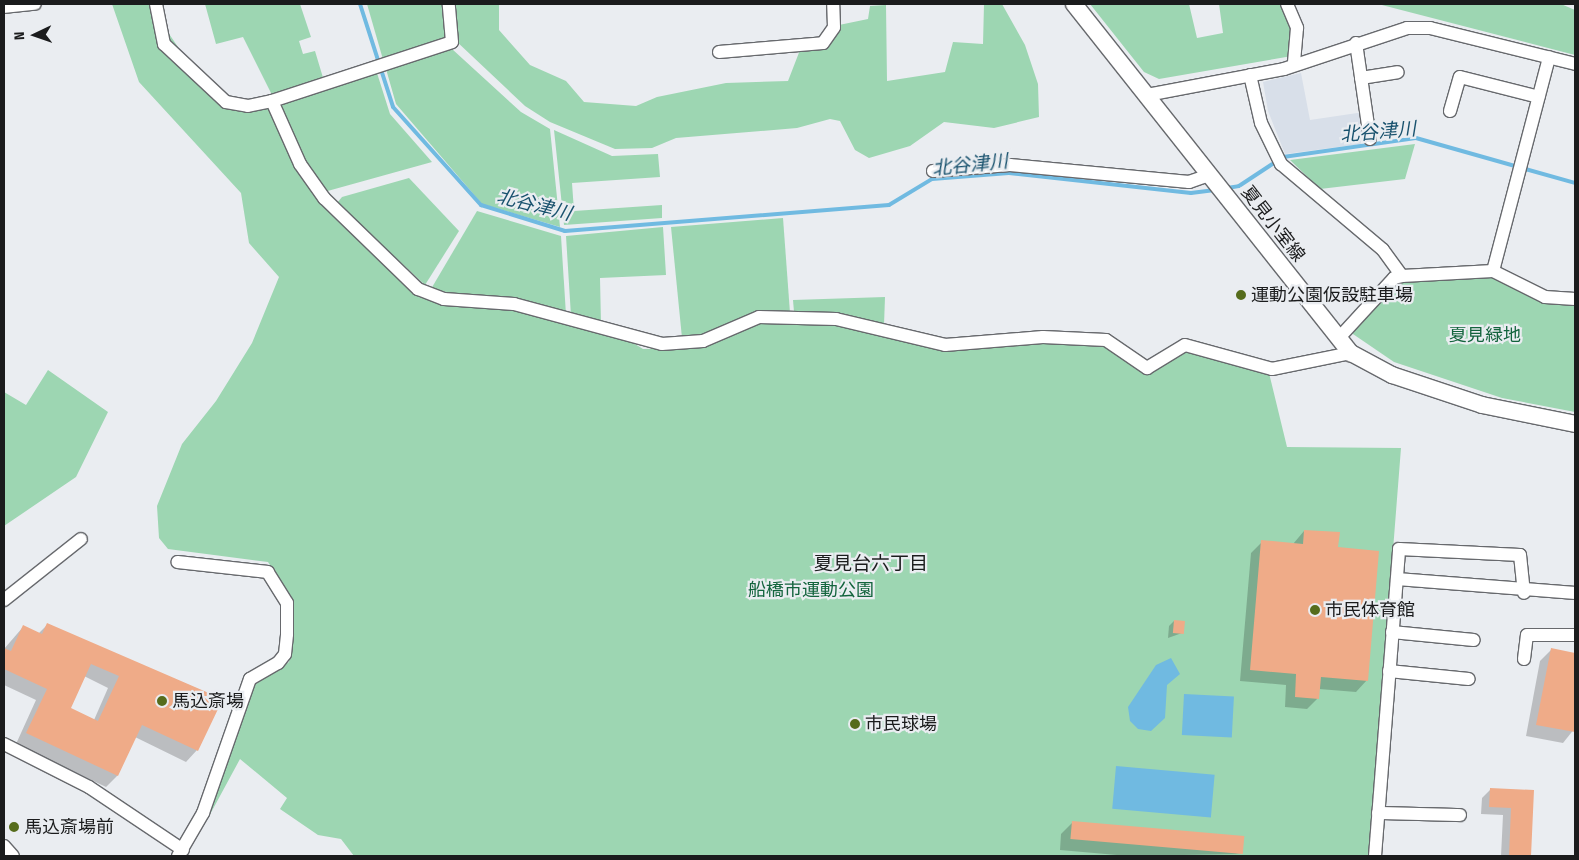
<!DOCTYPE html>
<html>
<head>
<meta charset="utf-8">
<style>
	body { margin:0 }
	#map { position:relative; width:1579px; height:860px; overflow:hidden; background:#eaedf1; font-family:"Fira Sans Condensed","Noto Sans JP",sans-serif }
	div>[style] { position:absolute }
	.built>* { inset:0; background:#d8dfe9 }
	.green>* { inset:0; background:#9dd6b2 }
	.water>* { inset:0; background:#70bae1; transform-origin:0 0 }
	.shadow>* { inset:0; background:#0003 }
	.stream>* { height:4px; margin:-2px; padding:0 2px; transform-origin:2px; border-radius:2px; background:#70bae1 }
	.building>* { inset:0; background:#efab88; transform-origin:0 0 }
	.roads { filter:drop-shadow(1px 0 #67696d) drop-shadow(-1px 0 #67696d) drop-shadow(0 1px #67696d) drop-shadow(0 -1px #67696d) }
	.minor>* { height:12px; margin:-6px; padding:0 6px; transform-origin:6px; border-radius:6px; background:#fff }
	.major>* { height:16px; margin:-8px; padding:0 8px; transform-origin:8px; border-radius:8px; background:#fff }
	.dots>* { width:14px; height:14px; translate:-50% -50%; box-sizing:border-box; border:2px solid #eaedf1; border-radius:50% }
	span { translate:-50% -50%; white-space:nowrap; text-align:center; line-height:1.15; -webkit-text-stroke:4.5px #eaedf1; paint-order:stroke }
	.street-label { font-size:18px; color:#1b1c1d }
	.poi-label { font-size:18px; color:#1b1c1d }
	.left { translate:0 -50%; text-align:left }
	.park-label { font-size:18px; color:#13643d }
	.water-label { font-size:19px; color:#19526e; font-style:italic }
	.neighbourhood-label { font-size:19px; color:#1b1c1d }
	.frame { position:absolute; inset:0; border:5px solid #1b1c1d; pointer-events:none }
	.north { position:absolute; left:10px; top:10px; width:50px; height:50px; -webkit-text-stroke:4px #eaedf1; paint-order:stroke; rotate:267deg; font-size:14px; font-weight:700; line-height:20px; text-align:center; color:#1b1c1d }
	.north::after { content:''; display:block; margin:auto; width:18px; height:22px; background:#1b1c1d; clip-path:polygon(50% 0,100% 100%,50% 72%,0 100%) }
</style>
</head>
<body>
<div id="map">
	<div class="built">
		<div style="clip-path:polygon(1301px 73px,1310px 120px,1364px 112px,1369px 143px,1285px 154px,1268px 111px,1263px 82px)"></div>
	</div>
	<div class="green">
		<div style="clip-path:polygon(112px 4px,156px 4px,163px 25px,193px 69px,243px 111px,268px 108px,301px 174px,321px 201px,419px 297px,434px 302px,513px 308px,630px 341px,643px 349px,700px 348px,754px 322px,840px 325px,927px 345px,1059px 341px,1103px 346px,1140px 370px,1186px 348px,1269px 373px,1287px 447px,1401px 448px,1369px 856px,354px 856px,341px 839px,318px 835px,280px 809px,287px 798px,240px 759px,207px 820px,253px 686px,289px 662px,294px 603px,268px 562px,168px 549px,159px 538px,157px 506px,182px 444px,216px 401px,252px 343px,279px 277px,249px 243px,241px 193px,139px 82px)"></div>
		<div style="clip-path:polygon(205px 4px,300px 4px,311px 37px,299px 41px,303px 54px,315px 51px,324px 81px,272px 95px,243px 37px,216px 44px)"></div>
		<div style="clip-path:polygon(367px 4px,445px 4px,448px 38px,384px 63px)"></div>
		<div style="clip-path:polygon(453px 4px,499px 4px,499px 30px,530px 65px,566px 81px,584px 102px,636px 106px,657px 97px,726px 83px,788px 81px,800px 50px,839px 25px,868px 19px,870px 6px,886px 5px,887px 81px,945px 72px,953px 42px,983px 44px,984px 4px,1002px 4px,1025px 45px,1038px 84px,1039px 117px,994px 128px,944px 122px,910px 146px,869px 158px,855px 150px,840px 121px,830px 119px,797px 128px,676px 138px,652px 148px,615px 149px,550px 122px,525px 106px,455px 40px)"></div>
		<div style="clip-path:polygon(1090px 4px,1189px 4px,1197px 38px,1223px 33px,1219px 4px,1283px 4px,1295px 28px,1292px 56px,1159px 79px,1144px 72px)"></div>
		<div style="clip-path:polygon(1378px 4px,1561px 4px,1575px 10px,1575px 55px)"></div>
		<div style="clip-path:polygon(452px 49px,521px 112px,550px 129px,560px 227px,482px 204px,396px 104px,386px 69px)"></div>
		<div style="clip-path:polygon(377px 73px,390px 114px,432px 162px,324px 192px,304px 164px,278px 106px,280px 102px)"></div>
		<div style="clip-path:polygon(554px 130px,612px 156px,658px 154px,660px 177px,572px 183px,574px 211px,662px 205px,662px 218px,564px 225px)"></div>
		<div style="clip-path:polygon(1415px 144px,1405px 179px,1320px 189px,1290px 160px)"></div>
		<div style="clip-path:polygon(409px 178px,459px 231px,425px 285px,337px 203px,342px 197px)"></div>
		<div style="clip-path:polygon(477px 211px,561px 236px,566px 315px,431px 289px)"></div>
		<div style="clip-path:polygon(783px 218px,790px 313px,701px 338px,682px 338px,671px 227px)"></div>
		<div style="clip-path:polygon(663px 227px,666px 275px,600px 278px,601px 324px,571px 316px,566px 236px)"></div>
		<div style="clip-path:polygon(1489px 276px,1575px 304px,1575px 412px,1502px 398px,1394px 362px,1350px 332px,1396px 283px)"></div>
		<div style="clip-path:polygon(885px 297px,884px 325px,794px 312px,793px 300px)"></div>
		<div style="clip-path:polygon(48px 370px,108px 412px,76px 477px,4px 526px,4px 392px,26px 405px)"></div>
	</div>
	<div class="water">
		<div style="clip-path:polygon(1171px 658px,1180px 674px,1167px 685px,1165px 718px,1151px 731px,1138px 729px,1130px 721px,1128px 707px,1156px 665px)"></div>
		<div style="left:1184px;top:694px;width:50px;height:41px;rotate:3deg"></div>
		<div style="left:1116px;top:766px;width:99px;height:43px;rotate:5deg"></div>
	</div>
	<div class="shadow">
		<div style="clip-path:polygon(1304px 531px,1337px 548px,1367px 680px,1356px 692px,1319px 689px,1318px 698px,1307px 709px,1285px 707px,1286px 685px,1240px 681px,1251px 553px,1262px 542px,1293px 544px)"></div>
		<div style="clip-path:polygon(1174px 621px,1182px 633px,1168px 638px,1169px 626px)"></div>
		<div style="clip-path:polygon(evenodd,47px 625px,217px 697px,197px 750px,186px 762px,135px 737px,117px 776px,106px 787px,16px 744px,36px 700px,4px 685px,4px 649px,23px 627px,38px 634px,47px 625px,84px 676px,108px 688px,94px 720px,69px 708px,84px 676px)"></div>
		<div style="clip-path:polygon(1551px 650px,1575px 654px,1575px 728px,1563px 743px,1526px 736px,1540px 661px)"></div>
		<div style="clip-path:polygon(1490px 790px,1533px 792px,1530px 856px,1501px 856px,1503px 815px,1481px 814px,1482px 798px)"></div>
		<div style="clip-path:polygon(1072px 823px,1241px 854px,1128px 856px,1060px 850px,1061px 834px)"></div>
	</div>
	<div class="stream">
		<div style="left:360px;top:4px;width:108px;rotate:72.2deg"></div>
		<div style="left:393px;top:107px;width:132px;rotate:48.1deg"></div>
		<div style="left:481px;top:205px;width:88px;rotate:17.2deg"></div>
		<div style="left:565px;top:231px;width:325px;rotate:-4.6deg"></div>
		<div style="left:889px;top:205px;width:50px;rotate:-31.2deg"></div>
		<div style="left:932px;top:179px;width:77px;rotate:-4.5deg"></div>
		<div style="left:1009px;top:173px;width:183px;rotate:6.3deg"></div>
		<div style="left:1191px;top:193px;width:24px;rotate:-7deg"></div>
		<div style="left:1227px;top:188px;width:12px;rotate:-9deg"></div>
		<div style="left:1239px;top:186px;width:53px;rotate:-33.4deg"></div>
		<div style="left:1283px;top:157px;width:134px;rotate:-8.1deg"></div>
		<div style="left:1416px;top:138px;width:165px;rotate:15.8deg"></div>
	</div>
	<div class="building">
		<div style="clip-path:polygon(1304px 530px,1340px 532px,1338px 547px,1379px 551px,1368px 681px,1321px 677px,1319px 699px,1295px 697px,1296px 674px,1250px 670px,1261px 540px,1303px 544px)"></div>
		<div style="left:1174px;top:620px;width:11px;height:13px;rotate:5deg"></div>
		<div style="clip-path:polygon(evenodd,47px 623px,218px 697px,215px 705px,219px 707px,198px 751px,142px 725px,118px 776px,26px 733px,47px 689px,4px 669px,4px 648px,11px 651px,23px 625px,42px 634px,47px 623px,91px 664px,119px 676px,98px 721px,71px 708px,91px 664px)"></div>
		<div style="clip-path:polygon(1551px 648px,1575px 653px,1575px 732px,1536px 725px)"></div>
		<div style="clip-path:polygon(1490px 788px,1534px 790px,1531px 856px,1509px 856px,1511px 808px,1489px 807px)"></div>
		<div style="left:1072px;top:821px;width:173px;height:18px;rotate:5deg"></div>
	</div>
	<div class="roads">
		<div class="minor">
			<div style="left:156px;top:4px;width:41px;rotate:78.7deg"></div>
			<div style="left:164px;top:44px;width:85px;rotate:43.1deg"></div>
			<div style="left:226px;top:102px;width:22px;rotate:10deg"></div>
			<div style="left:248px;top:106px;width:25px;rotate:-12deg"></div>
			<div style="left:272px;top:101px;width:69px;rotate:66deg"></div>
			<div style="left:300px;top:164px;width:42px;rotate:54.8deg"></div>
			<div style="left:324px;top:198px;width:131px;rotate:44.1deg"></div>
			<div style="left:418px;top:289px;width:28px;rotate:21deg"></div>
			<div style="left:444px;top:299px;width:70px;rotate:4.1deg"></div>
			<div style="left:514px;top:304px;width:153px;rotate:15.1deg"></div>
			<div style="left:662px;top:344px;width:41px;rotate:-4.2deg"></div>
			<div style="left:703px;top:341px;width:61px;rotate:-23.2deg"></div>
			<div style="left:759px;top:317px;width:77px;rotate:1.5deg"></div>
			<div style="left:836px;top:319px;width:112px;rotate:13.4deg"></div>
			<div style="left:945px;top:345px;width:98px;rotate:-4.7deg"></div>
			<div style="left:1043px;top:337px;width:63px;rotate:2.7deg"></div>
			<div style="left:1106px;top:340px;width:50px;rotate:34.3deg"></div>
			<div style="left:1147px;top:368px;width:44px;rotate:-31.2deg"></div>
			<div style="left:1185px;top:345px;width:90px;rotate:15.4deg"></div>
			<div style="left:1272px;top:369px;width:81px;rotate:-11.4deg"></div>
			<div style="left:1287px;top:4px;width:26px;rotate:67deg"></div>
			<div style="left:1297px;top:28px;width:37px;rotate:95deg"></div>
			<div style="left:4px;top:7px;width:31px;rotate:-6deg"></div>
			<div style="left:1356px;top:43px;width:97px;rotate:81.7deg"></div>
			<div style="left:719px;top:52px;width:104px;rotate:-4.9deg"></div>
			<div style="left:823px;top:43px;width:19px;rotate:-55deg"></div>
			<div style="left:834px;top:27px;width:23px;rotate:-92deg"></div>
			<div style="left:1250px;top:75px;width:49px;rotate:77.1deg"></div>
			<div style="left:1261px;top:123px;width:46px;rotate:64deg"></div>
			<div style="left:1281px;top:164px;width:133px;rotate:40.1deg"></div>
			<div style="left:1383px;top:250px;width:32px;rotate:54deg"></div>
			<div style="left:1402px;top:276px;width:91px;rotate:-3.1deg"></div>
			<div style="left:1493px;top:271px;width:58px;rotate:26.6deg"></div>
			<div style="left:1545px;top:297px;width:30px;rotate:4deg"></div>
			<div style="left:1361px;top:78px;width:37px;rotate:-9deg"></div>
			<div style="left:1147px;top:95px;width:139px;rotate:-10.7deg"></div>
			<div style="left:1284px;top:69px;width:130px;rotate:-18.4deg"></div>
			<div style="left:1407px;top:28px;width:23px"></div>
			<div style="left:1430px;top:28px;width:149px;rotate:13.9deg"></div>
			<div style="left:272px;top:101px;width:189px;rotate:-18.1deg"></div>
			<div style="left:452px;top:42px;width:38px;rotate:-95deg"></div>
			<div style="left:1450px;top:111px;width:35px;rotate:-74deg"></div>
			<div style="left:1460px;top:77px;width:81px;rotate:14.2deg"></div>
			<div style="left:933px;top:171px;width:77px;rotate:-4.5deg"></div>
			<div style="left:1010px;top:165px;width:180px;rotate:5.4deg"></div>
			<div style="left:1189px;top:182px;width:21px;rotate:-19deg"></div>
			<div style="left:1493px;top:271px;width:221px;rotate:-75.3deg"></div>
			<div style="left:1338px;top:339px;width:83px;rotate:-47.4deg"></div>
			<div style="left:1394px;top:278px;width:8px;rotate:-14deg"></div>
			<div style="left:1397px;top:579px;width:179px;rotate:4.5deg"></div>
			<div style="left:4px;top:600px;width:98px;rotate:-38.4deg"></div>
			<div style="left:1392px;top:632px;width:82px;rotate:5.6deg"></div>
			<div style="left:1524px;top:659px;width:24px;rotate:-83deg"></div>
			<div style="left:1527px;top:635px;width:48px"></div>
			<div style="left:1389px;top:671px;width:80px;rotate:5.7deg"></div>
			<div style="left:4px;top:744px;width:95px;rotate:26.8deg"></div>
			<div style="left:89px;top:787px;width:113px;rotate:33.8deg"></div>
			<div style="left:1378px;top:813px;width:82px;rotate:1.4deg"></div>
			<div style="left:4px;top:846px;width:13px;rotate:48deg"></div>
			<div style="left:178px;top:856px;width:50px;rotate:-59.8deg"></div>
			<div style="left:203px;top:813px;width:142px;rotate:-70.7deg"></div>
			<div style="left:250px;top:679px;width:32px;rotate:-30deg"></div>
			<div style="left:278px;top:663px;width:11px;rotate:-52deg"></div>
			<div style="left:285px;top:654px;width:20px;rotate:-84deg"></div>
			<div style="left:287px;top:634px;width:31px;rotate:-90deg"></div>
			<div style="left:287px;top:603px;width:36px;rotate:-122deg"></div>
			<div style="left:268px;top:572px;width:91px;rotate:-173.7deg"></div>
			<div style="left:1375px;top:856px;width:308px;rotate:-85.5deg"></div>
			<div style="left:1399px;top:549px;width:121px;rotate:2.8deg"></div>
			<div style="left:1520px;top:555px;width:38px;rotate:84deg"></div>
		</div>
		<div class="major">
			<div style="left:1074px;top:4px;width:446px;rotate:51.6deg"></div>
			<div style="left:1351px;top:353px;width:47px;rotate:28.2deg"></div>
			<div style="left:1392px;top:375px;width:95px;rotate:18.4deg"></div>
			<div style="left:1482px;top:405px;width:95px;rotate:11.5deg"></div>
		</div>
	</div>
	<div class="dots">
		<div style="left:1241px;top:295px;background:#566c1c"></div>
		<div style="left:1315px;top:610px;background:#566c1c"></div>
		<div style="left:162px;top:701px;background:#566c1c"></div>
		<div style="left:855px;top:724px;background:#566c1c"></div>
		<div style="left:14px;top:827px;background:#566c1c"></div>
	</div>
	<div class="street-label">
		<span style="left:1273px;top:224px;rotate:52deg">夏見小室線</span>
	</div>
	<div class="poi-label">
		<span class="left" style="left:1251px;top:295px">運動公園仮設駐車場</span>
		<span class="left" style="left:1325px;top:610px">市民体育館</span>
		<span class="left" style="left:172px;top:701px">馬込斎場</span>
		<span class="left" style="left:865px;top:724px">市民球場</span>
		<span class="left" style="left:24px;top:827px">馬込斎場前</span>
	</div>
	<div class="park-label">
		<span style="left:1485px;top:335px">夏見緑地</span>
		<span style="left:811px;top:590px">船橋市運動公園</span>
	</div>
	<div class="water-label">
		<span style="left:1378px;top:132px;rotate:-5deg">北谷津川</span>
		<span style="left:970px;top:165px;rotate:-6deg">北谷津川</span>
		<span style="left:534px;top:205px;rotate:14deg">北谷津川</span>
	</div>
	<div class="neighbourhood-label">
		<span style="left:871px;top:564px">夏見台六丁目</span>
	</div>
	<div class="frame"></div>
	<div class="north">N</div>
</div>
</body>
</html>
